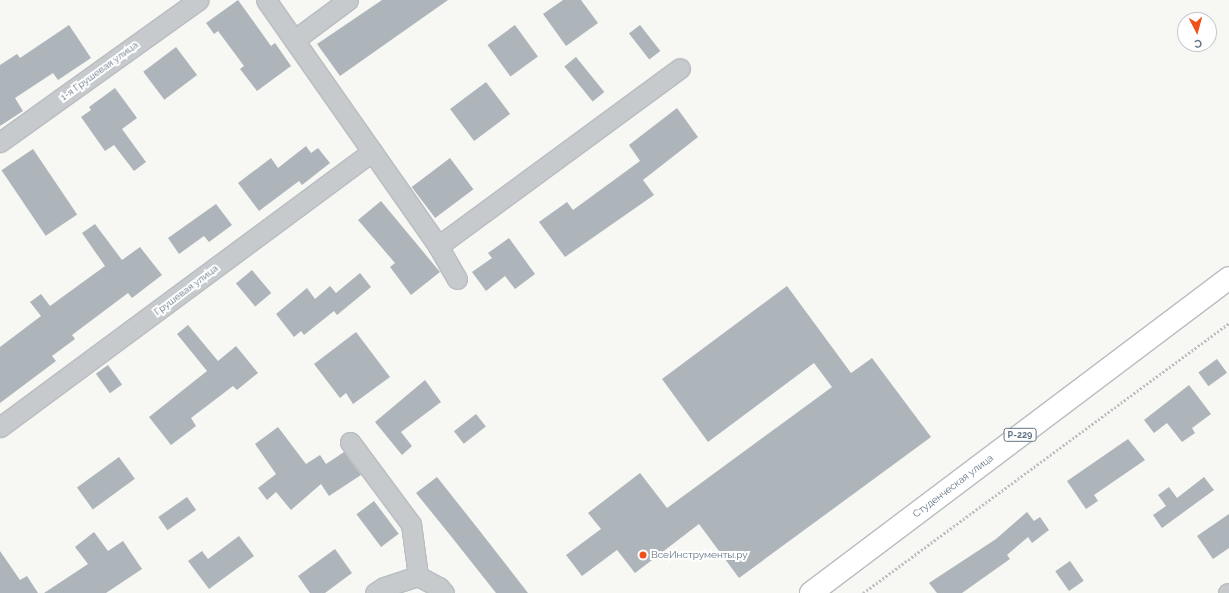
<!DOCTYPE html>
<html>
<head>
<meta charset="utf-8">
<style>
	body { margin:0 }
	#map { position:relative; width:1229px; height:593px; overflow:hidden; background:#f7f7f3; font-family:Raleway,sans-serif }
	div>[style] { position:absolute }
	.building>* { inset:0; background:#adb5bb; transform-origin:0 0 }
	.path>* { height:2.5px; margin-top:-1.25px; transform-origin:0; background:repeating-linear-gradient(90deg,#bdc0c2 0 2px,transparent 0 4px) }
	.roads { filter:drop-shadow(1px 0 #b9bdc1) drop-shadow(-1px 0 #b9bdc1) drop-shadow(0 1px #b9bdc1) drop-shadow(0 -1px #b9bdc1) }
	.minor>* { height:19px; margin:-9.5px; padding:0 9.5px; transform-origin:9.5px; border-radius:9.5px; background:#c6cacd }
	.major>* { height:22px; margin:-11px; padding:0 11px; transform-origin:11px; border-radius:11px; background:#fff }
	.dots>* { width:11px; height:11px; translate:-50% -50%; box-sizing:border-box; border:2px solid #fff; border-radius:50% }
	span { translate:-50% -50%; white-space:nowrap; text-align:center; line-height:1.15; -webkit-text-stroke:4px #fff; paint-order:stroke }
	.shield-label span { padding:1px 3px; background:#fff; border:1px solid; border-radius:3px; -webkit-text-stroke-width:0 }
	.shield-label { font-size:9px; color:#647687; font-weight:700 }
	.street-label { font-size:10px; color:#647687 }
	.poi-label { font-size:10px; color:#647687 }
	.left { translate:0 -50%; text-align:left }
	.north { position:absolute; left:1177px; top:12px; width:40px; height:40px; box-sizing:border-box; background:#fff; border:1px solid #c1c8cf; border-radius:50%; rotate:174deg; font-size:11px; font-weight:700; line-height:16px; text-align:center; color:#647687 }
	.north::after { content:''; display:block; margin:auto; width:14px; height:18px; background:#f0501a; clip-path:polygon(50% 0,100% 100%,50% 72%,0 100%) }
</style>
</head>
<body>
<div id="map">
	<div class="building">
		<div style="clip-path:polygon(238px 0,271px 46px,275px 43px,291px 66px,257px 91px,240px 69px,244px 66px,218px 31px,214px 34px,206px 23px)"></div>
		<div style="clip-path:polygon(382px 0,448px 0,340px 76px,317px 44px)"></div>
		<div style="clip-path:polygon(563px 0,581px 0,598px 23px,566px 46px,543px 14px)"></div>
		<div style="clip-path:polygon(69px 25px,91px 58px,58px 80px,53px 73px,15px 98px,23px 111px,0 126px,0 65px,17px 54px,20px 58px)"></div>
		<div style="left:515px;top:25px;width:39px;height:34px;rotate:54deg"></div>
		<div style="left:640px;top:25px;width:33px;height:14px;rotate:52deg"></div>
		<div style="left:176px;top:47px;width:35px;height:41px;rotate:53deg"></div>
		<div style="left:576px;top:57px;width:45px;height:15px;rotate:51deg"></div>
		<div style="left:486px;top:82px;width:40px;height:45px;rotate:53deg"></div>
		<div style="clip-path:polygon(115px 88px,137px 118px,122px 129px,146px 162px,134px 171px,114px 145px,105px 151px,81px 117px,91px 110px,89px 107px)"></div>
		<div style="clip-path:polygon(677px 108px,698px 137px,643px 180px,654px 195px,565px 257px,539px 222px,567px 202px,573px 210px,640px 161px,629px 145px)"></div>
		<div style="clip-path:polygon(306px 146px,311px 153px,318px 148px,330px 163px,302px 185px,299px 181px,259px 211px,238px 183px,271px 158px,278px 168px)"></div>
		<div style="left:33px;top:149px;width:79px;height:38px;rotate:56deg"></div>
		<div style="left:450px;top:158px;width:39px;height:48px;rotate:53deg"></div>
		<div style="clip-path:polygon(381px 201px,440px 272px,411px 295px,390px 267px,395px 263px,358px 220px)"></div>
		<div style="clip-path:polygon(216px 204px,232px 225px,209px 242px,204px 236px,179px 254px,168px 238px)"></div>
		<div style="clip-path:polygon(95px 224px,122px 260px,140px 247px,162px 275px,132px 298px,128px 293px,72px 335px,75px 339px,52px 356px,56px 361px,0 403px,0 347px,41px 316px,30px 302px,41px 294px,50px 306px,105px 266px,82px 233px)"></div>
		<div style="clip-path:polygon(509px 238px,535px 274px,515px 289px,505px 276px,486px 291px,472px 272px,492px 258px,488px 253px)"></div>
		<div style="left:252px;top:270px;width:30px;height:21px;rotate:50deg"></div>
		<div style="clip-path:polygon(360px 273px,371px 287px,337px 315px,334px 311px,304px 335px,301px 331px,294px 337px,276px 314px,307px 288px,315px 299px,330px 286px,336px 293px)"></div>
		<div style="clip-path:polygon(787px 286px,851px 373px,872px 358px,931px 437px,739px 578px,699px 524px,635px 573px,617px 550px,582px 576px,566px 555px,601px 529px,588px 513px,640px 473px,667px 508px,832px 387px,814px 363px,708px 442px,662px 379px)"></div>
		<div style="clip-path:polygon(188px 325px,218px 361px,236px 346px,258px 373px,237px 390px,233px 386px,191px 418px,196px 426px,171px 445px,149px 417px,207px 371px,177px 334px)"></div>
		<div style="clip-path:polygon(356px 332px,390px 377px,353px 404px,346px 393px,340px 398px,314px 364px)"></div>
		<div style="left:1217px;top:359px;width:17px;height:23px;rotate:54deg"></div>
		<div style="left:108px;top:365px;width:24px;height:15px;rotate:54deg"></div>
		<div style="clip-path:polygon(425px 380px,441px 402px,401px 432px,412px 446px,402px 455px,375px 422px)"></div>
		<div style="clip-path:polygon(1189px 385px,1211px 414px,1192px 428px,1195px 433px,1182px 442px,1167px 423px,1154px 433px,1144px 420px)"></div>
		<div style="left:476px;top:414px;width:16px;height:28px;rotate:52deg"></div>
		<div style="clip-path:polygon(278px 427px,306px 464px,320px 455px,326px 464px,344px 452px,361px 475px,329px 496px,321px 484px,291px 510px,276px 492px,267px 500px,258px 488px,276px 474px,255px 444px)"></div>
		<div style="clip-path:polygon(1128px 439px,1145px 460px,1094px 495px,1098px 501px,1086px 509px,1067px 481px)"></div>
		<div style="left:119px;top:457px;width:27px;height:52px;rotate:54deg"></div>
		<div style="clip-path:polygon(437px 477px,479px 530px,528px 593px,496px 593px,450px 535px,416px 493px)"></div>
		<div style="clip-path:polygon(1204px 477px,1214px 490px,1162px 528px,1153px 515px,1166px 506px,1158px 495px,1169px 487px,1177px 498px)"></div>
		<div style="left:187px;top:497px;width:16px;height:35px;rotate:55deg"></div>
		<div style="left:374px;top:501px;width:41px;height:22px;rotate:53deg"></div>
		<div style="clip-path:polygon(1027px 512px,1034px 521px,1040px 517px,1049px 530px,1032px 543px,1028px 537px,1007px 555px,1010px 559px,962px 593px,937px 593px,929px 583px,996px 539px)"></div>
		<div style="clip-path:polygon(1229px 514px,1229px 548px,1213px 559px,1197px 536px)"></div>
		<div style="clip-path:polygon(94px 532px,108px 551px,123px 541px,142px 569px,106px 593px,44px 593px,88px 564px,75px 547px)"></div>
		<div style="clip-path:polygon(239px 536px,254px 556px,209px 589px,188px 561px,202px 551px,208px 559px)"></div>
		<div style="clip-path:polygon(335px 549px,352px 573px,325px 593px,310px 593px,298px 576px)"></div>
		<div style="clip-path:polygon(0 551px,20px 580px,27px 576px,38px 593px,0 593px)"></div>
		<div style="left:1070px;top:561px;width:24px;height:18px;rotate:55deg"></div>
	</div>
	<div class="path">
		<div style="left:863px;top:593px;width:455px;rotate:-36.4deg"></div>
	</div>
	<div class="roads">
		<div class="minor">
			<div style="left:266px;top:0;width:300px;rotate:55deg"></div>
			<div style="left:438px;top:246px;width:38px;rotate:60deg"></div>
			<div style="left:294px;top:40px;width:67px;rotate:-36.5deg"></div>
			<div style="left:0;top:142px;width:244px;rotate:-35.6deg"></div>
			<div style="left:438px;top:246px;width:300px;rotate:-36.3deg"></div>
			<div style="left:0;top:427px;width:463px;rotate:-36.5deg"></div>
			<div style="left:350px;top:442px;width:102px;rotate:53.4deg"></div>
			<div style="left:411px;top:524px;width:52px;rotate:82.3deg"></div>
			<div style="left:418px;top:576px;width:24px;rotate:28deg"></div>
			<div style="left:439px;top:587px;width:8px;rotate:50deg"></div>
			<div style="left:375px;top:593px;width:11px;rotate:-34deg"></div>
			<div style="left:384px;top:587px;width:36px;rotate:-18deg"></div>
			<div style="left:1228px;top:593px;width:1px"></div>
		</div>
		<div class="major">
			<div style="left:811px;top:593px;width:523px;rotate:-37deg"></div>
		</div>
	</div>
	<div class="dots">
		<div style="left:643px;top:555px;background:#f0501a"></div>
	</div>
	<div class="shield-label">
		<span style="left:1020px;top:435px">Р-229</span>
	</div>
	<div class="street-label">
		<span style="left:99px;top:71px;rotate:-36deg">1-я Грушевая улица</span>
		<span style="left:186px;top:290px;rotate:-37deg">Грушевая улица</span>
		<span style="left:953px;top:486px;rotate:-37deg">Студенческая улица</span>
	</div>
	<div class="poi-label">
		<span class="left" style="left:651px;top:555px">ВсеИнструменты.ру</span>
	</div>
	<div class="north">С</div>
</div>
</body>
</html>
